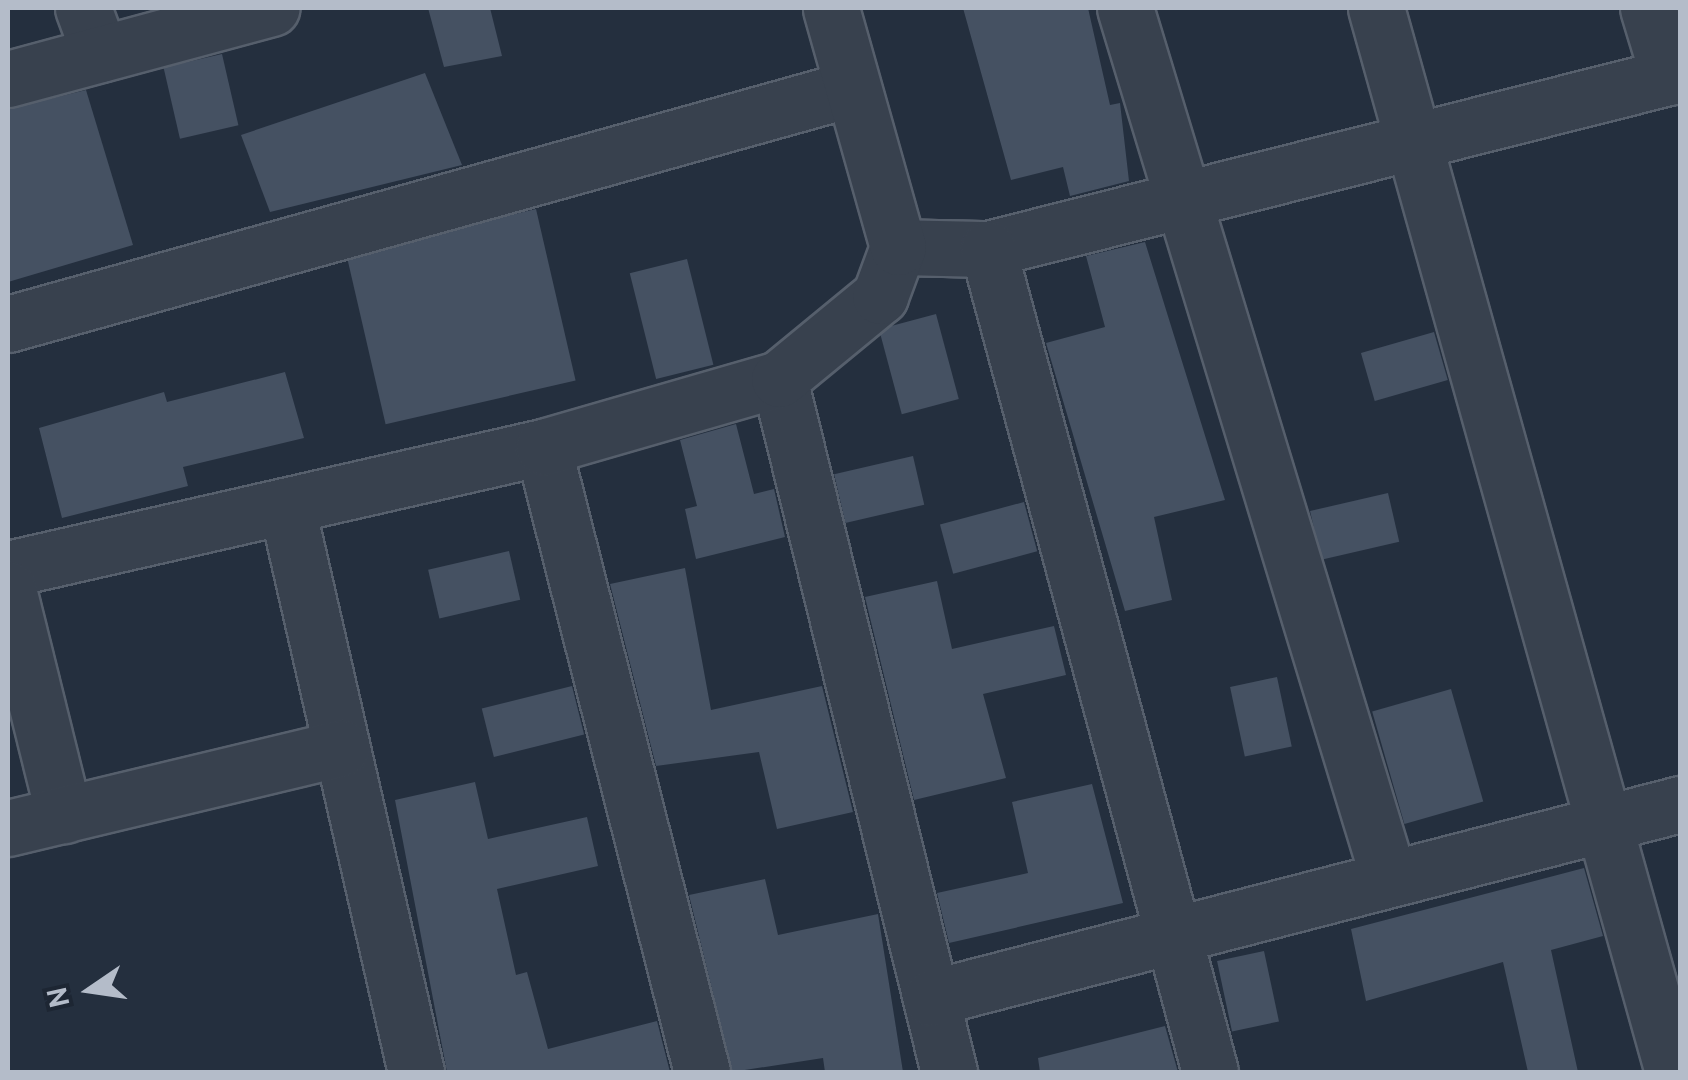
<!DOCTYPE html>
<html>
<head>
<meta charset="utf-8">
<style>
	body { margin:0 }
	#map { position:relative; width:1688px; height:1080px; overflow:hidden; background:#242f3e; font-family:Overpass,sans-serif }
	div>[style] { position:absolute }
	.building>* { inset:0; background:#455162; transform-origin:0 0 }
	.roads { filter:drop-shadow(2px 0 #565f6c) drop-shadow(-2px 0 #565f6c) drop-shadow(0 2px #565f6c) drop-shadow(0 -2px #565f6c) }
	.minor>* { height:55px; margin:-27.5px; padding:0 27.5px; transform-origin:27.5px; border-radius:27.5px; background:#38414e }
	span { translate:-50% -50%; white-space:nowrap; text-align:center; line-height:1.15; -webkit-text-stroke:8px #1d2633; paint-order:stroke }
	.frame { position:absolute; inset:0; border:10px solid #b4bcc9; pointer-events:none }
	.north { position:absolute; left:40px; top:940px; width:100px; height:100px; -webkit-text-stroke:8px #1d2633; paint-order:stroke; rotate:257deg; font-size:28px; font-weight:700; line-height:40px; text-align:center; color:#b4bcc9 }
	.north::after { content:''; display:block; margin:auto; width:35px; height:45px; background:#b4bcc9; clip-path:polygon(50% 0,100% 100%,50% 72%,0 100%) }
</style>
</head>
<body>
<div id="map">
	<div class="building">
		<div style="clip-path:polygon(428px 8px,490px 8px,502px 56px,444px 67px)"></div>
		<div style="clip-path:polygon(963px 8px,1088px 8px,1110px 105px,1120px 103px,1129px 181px,1070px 196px,1063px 167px,1011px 180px)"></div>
		<div style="left:222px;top:54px;width:73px;height:60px;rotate:77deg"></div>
		<div style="clip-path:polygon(425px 73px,462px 165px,270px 212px,241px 135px)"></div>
		<div style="clip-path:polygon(86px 90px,133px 245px,8px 282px,8px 109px)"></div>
		<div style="left:536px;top:209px;width:176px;height:195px;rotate:77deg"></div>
		<div style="clip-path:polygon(1145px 242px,1225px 500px,1154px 517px,1172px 600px,1125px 611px,1046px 343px,1105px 327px,1086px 256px)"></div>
		<div style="left:687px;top:259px;width:109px;height:59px;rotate:76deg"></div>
		<div style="left:936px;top:314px;width:88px;height:59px;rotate:75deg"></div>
		<div style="left:1434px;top:332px;width:50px;height:76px;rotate:74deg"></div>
		<div style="clip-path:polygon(285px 372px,304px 438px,183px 467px,188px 486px,62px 518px,39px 428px,164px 392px,167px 402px)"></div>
		<div style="clip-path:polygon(736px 424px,754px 494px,774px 489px,785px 537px,696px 559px,685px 509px,697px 506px,680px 440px)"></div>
		<div style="left:913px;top:456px;width:50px;height:81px;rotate:77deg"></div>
		<div style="left:1388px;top:493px;width:50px;height:80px;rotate:77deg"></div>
		<div style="left:1024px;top:502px;width:51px;height:87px;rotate:75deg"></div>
		<div style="left:509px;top:551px;width:50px;height:83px;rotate:77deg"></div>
		<div style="clip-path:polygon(685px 568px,711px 710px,822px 686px,853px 812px,777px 829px,759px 752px,656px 766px,610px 584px)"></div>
		<div style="clip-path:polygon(937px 581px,952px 649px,1054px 626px,1066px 675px,983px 694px,1006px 778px,914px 800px,865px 597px)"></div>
		<div style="left:1277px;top:677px;width:71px;height:48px;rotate:78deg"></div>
		<div style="left:572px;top:686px;width:50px;height:93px;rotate:76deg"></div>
		<div style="left:1451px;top:689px;width:117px;height:82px;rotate:74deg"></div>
		<div style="clip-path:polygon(475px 782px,488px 839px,587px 817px,598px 866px,497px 889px,516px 975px,527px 972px,548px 1049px,657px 1021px,670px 1072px,447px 1072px,395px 800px)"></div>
		<div style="clip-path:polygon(1092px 784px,1123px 903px,949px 943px,937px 893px,1028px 873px,1012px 802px)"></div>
		<div style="clip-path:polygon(1584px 868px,1603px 936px,1551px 950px,1578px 1072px,1528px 1072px,1503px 962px,1366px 1001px,1351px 929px)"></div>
		<div style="clip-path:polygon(765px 879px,778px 935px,878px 914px,903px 1072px,825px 1072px,823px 1058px,732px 1072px,689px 895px)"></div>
		<div style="left:1264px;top:951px;width:72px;height:48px;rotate:78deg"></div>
		<div style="clip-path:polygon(1165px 1026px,1178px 1072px,1040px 1072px,1038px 1058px)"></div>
	</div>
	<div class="roads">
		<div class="minor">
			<div style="left:83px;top:8px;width:49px;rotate:69.7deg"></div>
			<div style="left:1125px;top:8px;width:910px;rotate:73.14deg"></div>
			<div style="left:1376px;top:8px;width:1105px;rotate:74.4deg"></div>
			<div style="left:1648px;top:8px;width:72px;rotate:73.1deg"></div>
			<div style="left:8px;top:79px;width:273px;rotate:-15.1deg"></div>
			<div style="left:898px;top:247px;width:90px;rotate:1.3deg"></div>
			<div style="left:988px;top:249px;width:714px;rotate:-14.19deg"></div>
			<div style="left:988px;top:249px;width:852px;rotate:74.9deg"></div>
			<div style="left:8px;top:324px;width:877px;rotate:-15.6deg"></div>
			<div style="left:779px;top:379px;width:714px;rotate:76.22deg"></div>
			<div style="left:543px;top:447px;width:645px;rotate:75.73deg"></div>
			<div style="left:287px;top:508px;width:579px;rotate:77.12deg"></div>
			<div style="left:8px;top:569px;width:549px;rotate:-12.85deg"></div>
			<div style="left:543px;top:447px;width:246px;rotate:-16.1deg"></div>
			<div style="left:779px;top:379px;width:131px;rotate:-39.4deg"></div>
			<div style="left:880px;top:296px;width:52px;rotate:-69.8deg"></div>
			<div style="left:898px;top:247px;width:248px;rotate:-105.7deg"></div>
			<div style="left:8px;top:589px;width:233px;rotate:76.1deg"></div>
			<div style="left:8px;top:828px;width:343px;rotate:-13.5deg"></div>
			<div style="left:931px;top:998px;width:774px;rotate:-14.52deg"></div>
		</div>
	</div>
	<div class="frame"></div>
	<div class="north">N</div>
</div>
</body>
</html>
